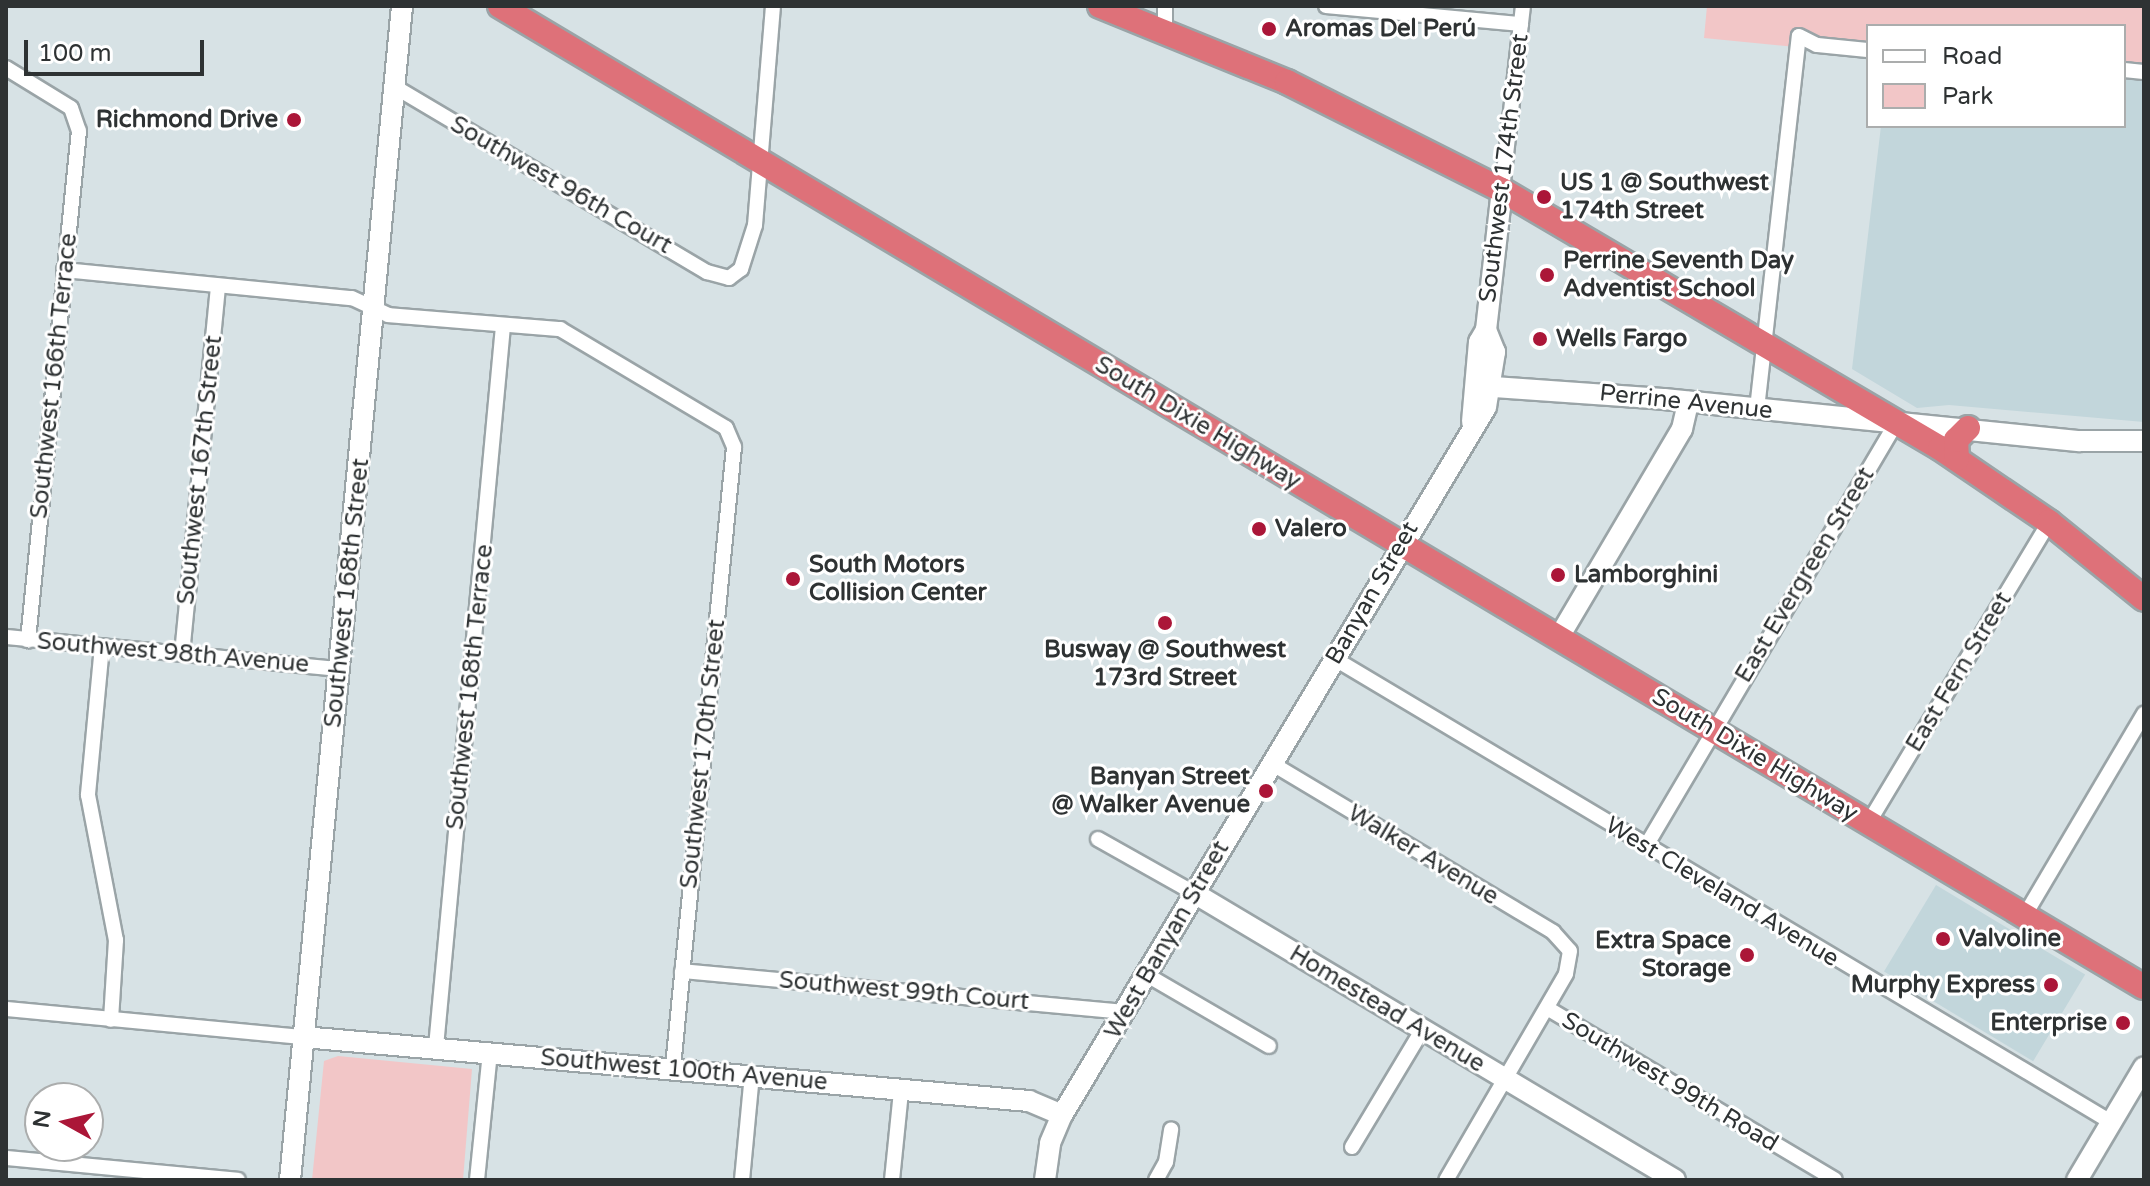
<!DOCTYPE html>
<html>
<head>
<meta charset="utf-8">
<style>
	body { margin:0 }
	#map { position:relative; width:2150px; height:1186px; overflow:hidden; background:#d7e2e5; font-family:"Varela Round",sans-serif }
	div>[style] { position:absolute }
	.built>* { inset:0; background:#c2d6db; transform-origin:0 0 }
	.green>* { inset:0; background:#f2c6c7 }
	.roads { filter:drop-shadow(2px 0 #9aa4a7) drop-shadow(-2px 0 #9aa4a7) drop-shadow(0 2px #9aa4a7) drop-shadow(0 -2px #9aa4a7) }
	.street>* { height:14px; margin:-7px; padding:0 7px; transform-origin:7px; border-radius:7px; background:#fff }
	.secondary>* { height:20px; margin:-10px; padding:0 10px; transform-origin:10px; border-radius:10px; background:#fff }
	.highway>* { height:24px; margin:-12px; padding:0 12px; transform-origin:12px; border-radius:12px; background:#de7179 }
	.dots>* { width:22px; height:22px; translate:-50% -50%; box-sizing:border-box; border:4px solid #fff; border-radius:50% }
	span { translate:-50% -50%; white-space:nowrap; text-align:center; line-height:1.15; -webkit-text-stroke:6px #fff; paint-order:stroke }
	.poi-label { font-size:24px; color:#2e3233; font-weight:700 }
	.left { translate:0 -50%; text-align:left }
	.right { translate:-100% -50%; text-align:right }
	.street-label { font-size:24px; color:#2e3233 }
	.frame { position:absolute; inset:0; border:8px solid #2e3233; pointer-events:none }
	.legend { position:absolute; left:1866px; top:24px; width:260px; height:104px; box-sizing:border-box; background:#fff; border:2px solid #abadad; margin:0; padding:10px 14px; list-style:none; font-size:24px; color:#2e3233 }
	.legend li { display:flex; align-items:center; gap:16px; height:40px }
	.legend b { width:40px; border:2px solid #abadad }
	.north { position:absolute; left:24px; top:1082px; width:80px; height:80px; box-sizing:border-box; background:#fff; border:2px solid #abadad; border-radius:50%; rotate:278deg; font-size:22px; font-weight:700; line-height:32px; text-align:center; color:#2e3233 }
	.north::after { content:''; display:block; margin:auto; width:28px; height:36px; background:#ab1638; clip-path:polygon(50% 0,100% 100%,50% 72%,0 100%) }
	.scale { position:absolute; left:24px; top:40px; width:180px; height:36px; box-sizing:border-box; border:4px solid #2e3233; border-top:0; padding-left:10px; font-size:24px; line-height:28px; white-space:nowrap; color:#2e3233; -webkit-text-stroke:6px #fff; paint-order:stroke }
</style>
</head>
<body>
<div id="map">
	<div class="built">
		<div style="clip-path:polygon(2124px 75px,2144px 77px,2144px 422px,1949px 405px,1917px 408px,1852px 369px,1881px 126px,2124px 126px)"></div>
		<div style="left:1936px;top:885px;width:174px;height:101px;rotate:31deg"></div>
	</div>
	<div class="green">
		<div style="clip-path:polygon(1707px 6px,2144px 6px,2144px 77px,2124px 75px,2124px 26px,1868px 26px,1868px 54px,1704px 38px)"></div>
		<div style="clip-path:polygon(338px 1056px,472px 1069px,463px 1180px,312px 1180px,324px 1061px)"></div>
	</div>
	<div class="roads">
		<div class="street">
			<div style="left:1165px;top:6px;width:24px;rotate:90deg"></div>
			<div style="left:1326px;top:6px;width:196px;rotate:5.3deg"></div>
			<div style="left:6px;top:68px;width:76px;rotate:31.6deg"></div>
			<div style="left:71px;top:108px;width:24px;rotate:71deg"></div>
			<div style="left:79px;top:131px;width:512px;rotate:95.72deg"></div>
			<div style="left:2124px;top:70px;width:20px;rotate:6deg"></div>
			<div style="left:395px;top:87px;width:363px;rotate:30.7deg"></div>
			<div style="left:707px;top:272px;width:23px;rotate:15deg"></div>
			<div style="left:729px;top:278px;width:15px;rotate:-37deg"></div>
			<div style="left:741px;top:269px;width:46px;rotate:-72.3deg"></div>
			<div style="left:755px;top:225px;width:220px;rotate:-85.3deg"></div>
			<div style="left:1502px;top:190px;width:185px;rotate:-83.5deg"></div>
			<div style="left:64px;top:270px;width:289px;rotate:5.6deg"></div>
			<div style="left:352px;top:298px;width:40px;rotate:25deg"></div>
			<div style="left:388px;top:315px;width:173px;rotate:4.7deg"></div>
			<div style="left:560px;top:329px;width:193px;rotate:30.8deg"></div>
			<div style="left:726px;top:428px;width:21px;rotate:67deg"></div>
			<div style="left:734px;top:447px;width:623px;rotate:95.62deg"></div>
			<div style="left:1757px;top:409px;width:375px;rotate:-83.6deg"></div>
			<div style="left:1799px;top:36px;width:20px;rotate:27deg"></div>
			<div style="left:1817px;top:45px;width:51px;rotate:5.6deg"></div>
			<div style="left:6px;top:637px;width:336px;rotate:5.5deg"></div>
			<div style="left:102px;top:646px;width:150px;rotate:95.4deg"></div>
			<div style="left:88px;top:795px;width:148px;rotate:79.1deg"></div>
			<div style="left:116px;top:940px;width:80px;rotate:93.6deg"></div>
			<div style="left:182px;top:654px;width:370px;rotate:-84.4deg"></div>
			<div style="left:1335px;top:659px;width:904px;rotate:30.82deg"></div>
			<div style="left:1271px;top:763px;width:329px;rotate:30.9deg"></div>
			<div style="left:1553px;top:932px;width:25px;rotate:48deg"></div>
			<div style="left:1570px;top:951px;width:23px;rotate:100deg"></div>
			<div style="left:1566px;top:974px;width:238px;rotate:120.2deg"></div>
			<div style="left:1869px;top:822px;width:350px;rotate:-59deg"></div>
			<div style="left:1098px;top:839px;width:110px;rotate:29.4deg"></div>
			<div style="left:1646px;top:846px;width:494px;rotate:-59.4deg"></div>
			<div style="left:2025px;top:915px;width:234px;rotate:-59.4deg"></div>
			<div style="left:682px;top:971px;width:446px;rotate:5.3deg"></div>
			<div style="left:1147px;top:975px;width:141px;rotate:30.2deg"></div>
			<div style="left:1547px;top:1008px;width:335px;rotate:30.8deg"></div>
			<div style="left:6px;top:1009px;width:298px;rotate:5.4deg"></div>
			<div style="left:436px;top:1047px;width:724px;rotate:-84.69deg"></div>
			<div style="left:1352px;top:1147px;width:138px;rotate:-59deg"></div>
			<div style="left:6px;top:1158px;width:233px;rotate:5.4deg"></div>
			<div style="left:477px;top:1180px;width:129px;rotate:-84.2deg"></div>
			<div style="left:742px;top:1180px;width:105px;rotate:-84.6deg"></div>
			<div style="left:892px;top:1180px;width:89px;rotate:-84.2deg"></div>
			<div style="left:1156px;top:1180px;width:21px;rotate:-61deg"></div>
			<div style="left:1166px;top:1162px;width:33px;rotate:-81deg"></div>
		</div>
		<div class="secondary">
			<div style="left:1486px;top:330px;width:141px;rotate:-83.5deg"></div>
			<div style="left:1479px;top:386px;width:185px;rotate:4deg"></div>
			<div style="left:1664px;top:399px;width:418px;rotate:5.8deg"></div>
			<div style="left:2080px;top:441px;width:64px"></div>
			<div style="left:1559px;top:637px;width:242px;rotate:-59.4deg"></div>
			<div style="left:1682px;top:429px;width:28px;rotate:-77deg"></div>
			<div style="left:1194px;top:893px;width:560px;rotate:30.82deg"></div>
			<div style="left:303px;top:1037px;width:729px;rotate:5.04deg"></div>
			<div style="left:1029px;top:1101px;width:36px;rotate:23deg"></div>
			<div style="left:290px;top:1180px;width:1179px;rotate:-84.55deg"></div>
			<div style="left:1045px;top:1180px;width:37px;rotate:-82deg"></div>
			<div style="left:1050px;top:1143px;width:30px;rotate:-67deg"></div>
			<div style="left:1062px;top:1115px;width:825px;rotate:-59.08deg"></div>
			<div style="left:1486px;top:407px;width:56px;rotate:-80.7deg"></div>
			<div style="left:1495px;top:352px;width:24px;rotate:-112deg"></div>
			<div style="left:1486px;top:330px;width:14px;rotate:120deg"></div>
			<div style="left:1479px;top:342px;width:80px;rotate:95deg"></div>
			<div style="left:2077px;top:1180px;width:131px;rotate:-59.3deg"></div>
		</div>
		<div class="highway">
			<div style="left:500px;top:6px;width:1914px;rotate:30.83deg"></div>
			<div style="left:1100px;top:6px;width:202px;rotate:22.1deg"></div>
			<div style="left:1287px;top:82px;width:241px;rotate:26.7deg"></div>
			<div style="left:1502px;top:190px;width:508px;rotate:30.5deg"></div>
			<div style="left:1940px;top:448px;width:132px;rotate:34.2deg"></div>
			<div style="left:2049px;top:522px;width:122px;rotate:39deg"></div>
			<div style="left:1957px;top:459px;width:19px;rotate:-93deg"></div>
			<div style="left:1956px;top:440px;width:17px;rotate:-45deg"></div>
		</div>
	</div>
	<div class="dots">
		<div style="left:1269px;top:29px;background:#ab1638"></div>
		<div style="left:294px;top:120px;background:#ab1638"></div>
		<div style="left:1544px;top:197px;background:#ab1638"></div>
		<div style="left:1547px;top:275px;background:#ab1638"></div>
		<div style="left:1540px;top:339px;background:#ab1638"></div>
		<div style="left:1259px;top:529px;background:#ab1638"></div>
		<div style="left:1558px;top:575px;background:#ab1638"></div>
		<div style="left:793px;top:579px;background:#ab1638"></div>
		<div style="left:1165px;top:623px;background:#ab1638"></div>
		<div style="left:1266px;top:791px;background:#ab1638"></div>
		<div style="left:1943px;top:939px;background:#ab1638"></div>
		<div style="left:1747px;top:955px;background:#ab1638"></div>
		<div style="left:2051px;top:985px;background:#ab1638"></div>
		<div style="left:2123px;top:1023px;background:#ab1638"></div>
	</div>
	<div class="poi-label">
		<span class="left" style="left:1285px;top:29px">Aromas Del Perú</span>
		<span class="right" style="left:278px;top:120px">Richmond Drive</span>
		<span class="left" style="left:1560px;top:197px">US 1 @ Southwest<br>174th Street</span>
		<span class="left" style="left:1563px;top:275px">Perrine Seventh Day<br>Adventist School</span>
		<span class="left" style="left:1556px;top:339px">Wells Fargo</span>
		<span class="left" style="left:1275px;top:529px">Valero</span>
		<span class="left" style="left:809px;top:579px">South Motors<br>Collision Center</span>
		<span class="left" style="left:1574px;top:575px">Lamborghini</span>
		<span style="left:1165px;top:664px">Busway @ Southwest<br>173rd Street</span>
		<span class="right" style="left:1250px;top:791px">Banyan Street<br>@ Walker Avenue</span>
		<span class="left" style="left:1959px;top:939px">Valvoline</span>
		<span class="right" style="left:1731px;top:955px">Extra Space<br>Storage</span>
		<span class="right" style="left:2035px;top:985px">Murphy Express</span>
		<span class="right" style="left:2107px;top:1023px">Enterprise</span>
	</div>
	<div class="street-label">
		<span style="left:1504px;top:168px;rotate:-83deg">Southwest 174th Street</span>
		<span style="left:561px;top:185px;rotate:30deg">Southwest 96th Court</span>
		<span style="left:54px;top:376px;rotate:-84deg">Southwest 166th Terrace</span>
		<span style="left:1686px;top:402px;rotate:6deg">Perrine Avenue</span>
		<span style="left:1198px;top:423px;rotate:31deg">South Dixie Highway</span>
		<span style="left:200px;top:470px;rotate:-84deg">Southwest 167th Street</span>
		<span style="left:1805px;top:575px;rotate:-59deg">East Evergreen Street</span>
		<span style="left:347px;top:593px;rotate:-84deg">Southwest 168th Street</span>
		<span style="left:1372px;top:593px;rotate:-60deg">Banyan Street</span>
		<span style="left:173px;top:653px;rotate:5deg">Southwest 98th Avenue</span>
		<span style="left:1959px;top:672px;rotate:-59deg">East Fern Street</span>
		<span style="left:470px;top:687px;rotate:-84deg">Southwest 168th Terrace</span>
		<span style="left:703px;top:754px;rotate:-84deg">Southwest 170th Street</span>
		<span style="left:1755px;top:755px;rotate:31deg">South Dixie Highway</span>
		<span style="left:1423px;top:855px;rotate:31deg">Walker Avenue</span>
		<span style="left:1722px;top:892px;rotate:31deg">West Cleveland Avenue</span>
		<span style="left:1167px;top:940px;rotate:-60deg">West Banyan Street</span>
		<span style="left:904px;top:991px;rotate:5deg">Southwest 99th Court</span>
		<span style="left:1387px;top:1009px;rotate:31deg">Homestead Avenue</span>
		<span style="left:684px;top:1070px;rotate:5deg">Southwest 100th Avenue</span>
		<span style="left:1670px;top:1082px;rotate:31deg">Southwest 99th Road</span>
	</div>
	<div class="frame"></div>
	<ul class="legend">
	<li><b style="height:10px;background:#fff"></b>Road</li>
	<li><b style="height:22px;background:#f2c6c7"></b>Park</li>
	</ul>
	<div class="north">N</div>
	<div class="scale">100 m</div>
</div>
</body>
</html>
